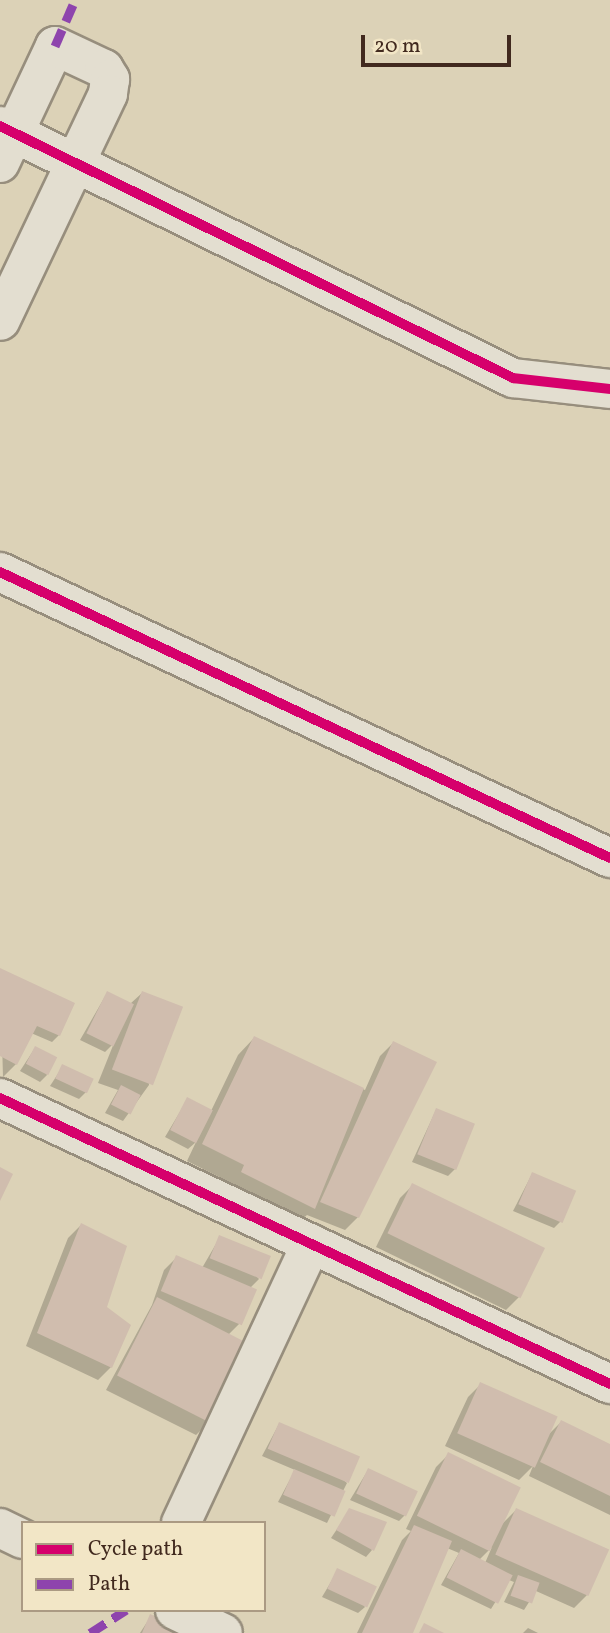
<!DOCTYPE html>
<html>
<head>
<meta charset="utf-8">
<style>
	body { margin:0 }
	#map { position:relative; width:610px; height:1633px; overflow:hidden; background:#dcd2b7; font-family:Vollkorn,serif }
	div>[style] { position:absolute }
	.shadow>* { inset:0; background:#0003 }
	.building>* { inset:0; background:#d0bdae; transform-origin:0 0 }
	.roads { filter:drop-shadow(2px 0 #978e7d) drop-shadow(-2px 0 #978e7d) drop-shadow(0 2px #978e7d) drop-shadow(0 -2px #978e7d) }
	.street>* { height:38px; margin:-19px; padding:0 19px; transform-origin:19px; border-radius:19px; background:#e3ded0 }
	.secondary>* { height:38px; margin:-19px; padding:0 19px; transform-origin:19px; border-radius:19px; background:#e3ded0 }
	.quiet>* { height:9px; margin-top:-4.5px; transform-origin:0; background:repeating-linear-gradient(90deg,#8e44ad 0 18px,transparent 0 27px) }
	.cycleway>* { height:10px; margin:-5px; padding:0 5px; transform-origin:5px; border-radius:5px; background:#d6006c }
	span { translate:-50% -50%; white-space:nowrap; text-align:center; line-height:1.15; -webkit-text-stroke:5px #f2e6c6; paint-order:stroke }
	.legend { position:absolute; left:21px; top:1521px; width:245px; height:91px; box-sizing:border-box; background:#f2e6c6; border:2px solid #ab9a83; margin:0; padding:9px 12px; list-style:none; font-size:21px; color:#41291e }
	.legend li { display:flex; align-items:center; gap:14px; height:35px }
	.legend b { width:35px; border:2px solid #ab9a83 }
	.scale { position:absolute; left:361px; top:35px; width:150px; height:32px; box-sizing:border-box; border:4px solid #41291e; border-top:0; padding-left:9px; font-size:21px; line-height:24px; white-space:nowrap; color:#41291e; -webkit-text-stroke:5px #f2e6c6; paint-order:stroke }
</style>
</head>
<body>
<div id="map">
	<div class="shadow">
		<div style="clip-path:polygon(0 970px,59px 1035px,52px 1042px,31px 1033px,16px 1064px,3px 1077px)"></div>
		<div style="clip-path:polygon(107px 993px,130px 1004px,142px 993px,149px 1085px,123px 1121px,105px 1113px,118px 1090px,98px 1083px,114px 1043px,105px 1052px,80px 1040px)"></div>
		<div style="clip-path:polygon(254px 1038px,365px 1090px,380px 1056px,393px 1043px,358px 1217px,345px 1230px,307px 1215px,297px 1224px,225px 1189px,229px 1182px,187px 1161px,196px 1142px,188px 1149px,165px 1137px,187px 1100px,211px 1111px,238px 1055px)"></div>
		<div style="clip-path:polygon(35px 1048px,47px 1075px,40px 1082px,20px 1071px)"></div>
		<div style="clip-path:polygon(63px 1066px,86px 1092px,79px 1099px,50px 1086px)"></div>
		<div style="clip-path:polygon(436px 1110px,455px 1169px,448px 1176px,412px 1162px)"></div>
		<div style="clip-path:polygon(532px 1174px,561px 1221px,554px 1228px,513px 1211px)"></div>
		<div style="clip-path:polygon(413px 1185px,519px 1297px,506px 1310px,376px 1247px,400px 1198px)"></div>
		<div style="clip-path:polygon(81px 1225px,105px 1308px,129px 1326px,111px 1367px,98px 1380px,26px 1346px,68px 1238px)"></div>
		<div style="clip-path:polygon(220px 1237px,259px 1279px,250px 1288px,240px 1323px,228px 1335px,209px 1422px,196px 1435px,106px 1390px,152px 1305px,164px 1270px,177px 1257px,202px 1268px)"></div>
		<div style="clip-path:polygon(481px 1384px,546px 1437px,561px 1422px,610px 1446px,610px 1515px,529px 1476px,533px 1466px,519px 1480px,445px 1446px,468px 1397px)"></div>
		<div style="clip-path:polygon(279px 1424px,347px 1483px,327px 1523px,278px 1502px,295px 1470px,262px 1456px)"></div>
		<div style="clip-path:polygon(evenodd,448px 1455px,503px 1523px,516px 1510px,587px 1595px,574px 1608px,536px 1591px,524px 1610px,504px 1602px,514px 1582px,509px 1580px,491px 1609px,441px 1585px,459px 1553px,447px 1548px,411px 1633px,357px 1633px,402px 1540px,411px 1531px,406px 1529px,436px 1467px,448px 1455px,492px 1547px,485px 1563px,479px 1560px,492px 1547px)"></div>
		<div style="clip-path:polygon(368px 1470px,406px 1514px,399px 1521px,350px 1500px)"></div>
		<div style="clip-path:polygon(350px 1510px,372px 1550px,366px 1557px,331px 1538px)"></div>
		<div style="clip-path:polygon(338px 1570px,365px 1607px,358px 1613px,322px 1597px)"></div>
		<div style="clip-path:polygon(151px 1616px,173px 1633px,140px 1633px)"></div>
		<div style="clip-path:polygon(528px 1628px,538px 1633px,523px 1633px)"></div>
	</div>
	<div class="building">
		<div style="clip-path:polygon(0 968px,75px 1003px,60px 1036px,37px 1026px,17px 1065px,0 1056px)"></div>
		<div style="left:107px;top:991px;width:30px;height:47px;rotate:26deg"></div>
		<div style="left:142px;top:991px;width:44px;height:84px;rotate:21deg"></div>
		<div style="clip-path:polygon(254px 1036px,364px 1088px,315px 1209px,241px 1172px,244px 1165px,202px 1144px)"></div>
		<div style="clip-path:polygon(393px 1041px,437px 1062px,359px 1218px,320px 1202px)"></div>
		<div style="left:35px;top:1046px;width:25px;height:20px;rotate:27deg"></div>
		<div style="left:62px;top:1064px;width:35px;height:16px;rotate:25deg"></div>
		<div style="left:121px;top:1085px;width:22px;height:22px;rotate:27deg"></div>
		<div style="left:187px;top:1097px;width:29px;height:37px;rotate:27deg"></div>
		<div style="left:436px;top:1108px;width:42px;height:50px;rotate:22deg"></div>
		<div style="clip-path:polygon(0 1167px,13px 1174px,0 1201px)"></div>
		<div style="left:532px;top:1172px;width:48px;height:35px;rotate:23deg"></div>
		<div style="left:412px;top:1183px;width:148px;height:56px;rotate:26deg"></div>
		<div style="clip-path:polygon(81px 1223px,127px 1246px,107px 1307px,131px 1325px,112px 1368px,37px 1333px)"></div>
		<div style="left:219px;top:1235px;width:56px;height:25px;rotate:22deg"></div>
		<div style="left:176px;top:1255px;width:88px;height:39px;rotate:23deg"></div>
		<div style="left:157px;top:1297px;width:104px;height:88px;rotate:27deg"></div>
		<div style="left:480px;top:1382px;width:85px;height:56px;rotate:24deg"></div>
		<div style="clip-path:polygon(561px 1420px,610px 1444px,610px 1496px,540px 1462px)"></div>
		<div style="left:279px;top:1422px;width:88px;height:29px;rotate:23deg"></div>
		<div style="left:448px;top:1452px;width:81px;height:71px;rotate:26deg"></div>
		<div style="left:368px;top:1468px;width:55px;height:28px;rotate:25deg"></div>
		<div style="left:294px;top:1469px;width:56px;height:28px;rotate:23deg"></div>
		<div style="clip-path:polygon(349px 1508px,387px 1522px,374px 1551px,336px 1530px)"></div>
		<div style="left:516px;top:1508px;width:102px;height:51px;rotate:24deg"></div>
		<div style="clip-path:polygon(414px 1525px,452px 1541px,413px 1633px,362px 1633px)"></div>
		<div style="left:461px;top:1549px;width:58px;height:32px;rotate:27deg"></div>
		<div style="left:337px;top:1568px;width:44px;height:23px;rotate:25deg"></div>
		<div style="left:518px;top:1575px;width:23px;height:22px;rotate:20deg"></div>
		<div style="clip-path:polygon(150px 1614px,178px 1627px,175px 1633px,142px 1633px)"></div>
		<div style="clip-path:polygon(424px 1623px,444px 1633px,419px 1633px)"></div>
	</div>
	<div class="roads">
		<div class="street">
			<div style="left:0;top:126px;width:572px;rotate:26.16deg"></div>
			<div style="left:513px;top:378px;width:98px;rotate:6.5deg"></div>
			<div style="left:0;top:572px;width:674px;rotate:25.12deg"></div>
			<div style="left:0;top:1098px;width:674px;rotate:25.12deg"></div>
			<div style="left:181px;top:1523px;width:308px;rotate:-65deg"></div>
			<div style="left:0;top:1528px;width:25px;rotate:26deg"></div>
			<div style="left:175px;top:1610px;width:53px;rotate:25.6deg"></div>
		</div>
		<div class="secondary">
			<div style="left:0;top:163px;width:129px;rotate:-64.8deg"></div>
			<div style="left:55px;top:46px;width:54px;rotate:25.1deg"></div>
			<div style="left:104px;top:69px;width:12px;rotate:59deg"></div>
			<div style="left:110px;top:79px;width:15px;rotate:98deg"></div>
			<div style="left:108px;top:94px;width:251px;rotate:115.4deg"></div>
		</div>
	</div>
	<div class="quiet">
		<div style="left:55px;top:46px;width:50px;rotate:-66.5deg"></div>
		<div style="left:90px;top:1633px;width:43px;rotate:-32.6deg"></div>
	</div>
	<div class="cycleway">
		<div style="left:0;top:126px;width:572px;rotate:26.16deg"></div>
		<div style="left:513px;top:378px;width:98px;rotate:6.5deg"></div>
		<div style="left:0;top:572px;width:674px;rotate:25.12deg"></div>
		<div style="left:0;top:1098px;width:674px;rotate:25.12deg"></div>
	</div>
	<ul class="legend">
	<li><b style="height:9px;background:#d6006c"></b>Cycle path</li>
	<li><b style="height:9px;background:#8e44ad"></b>Path</li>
	</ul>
	<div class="scale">20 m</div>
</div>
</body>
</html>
